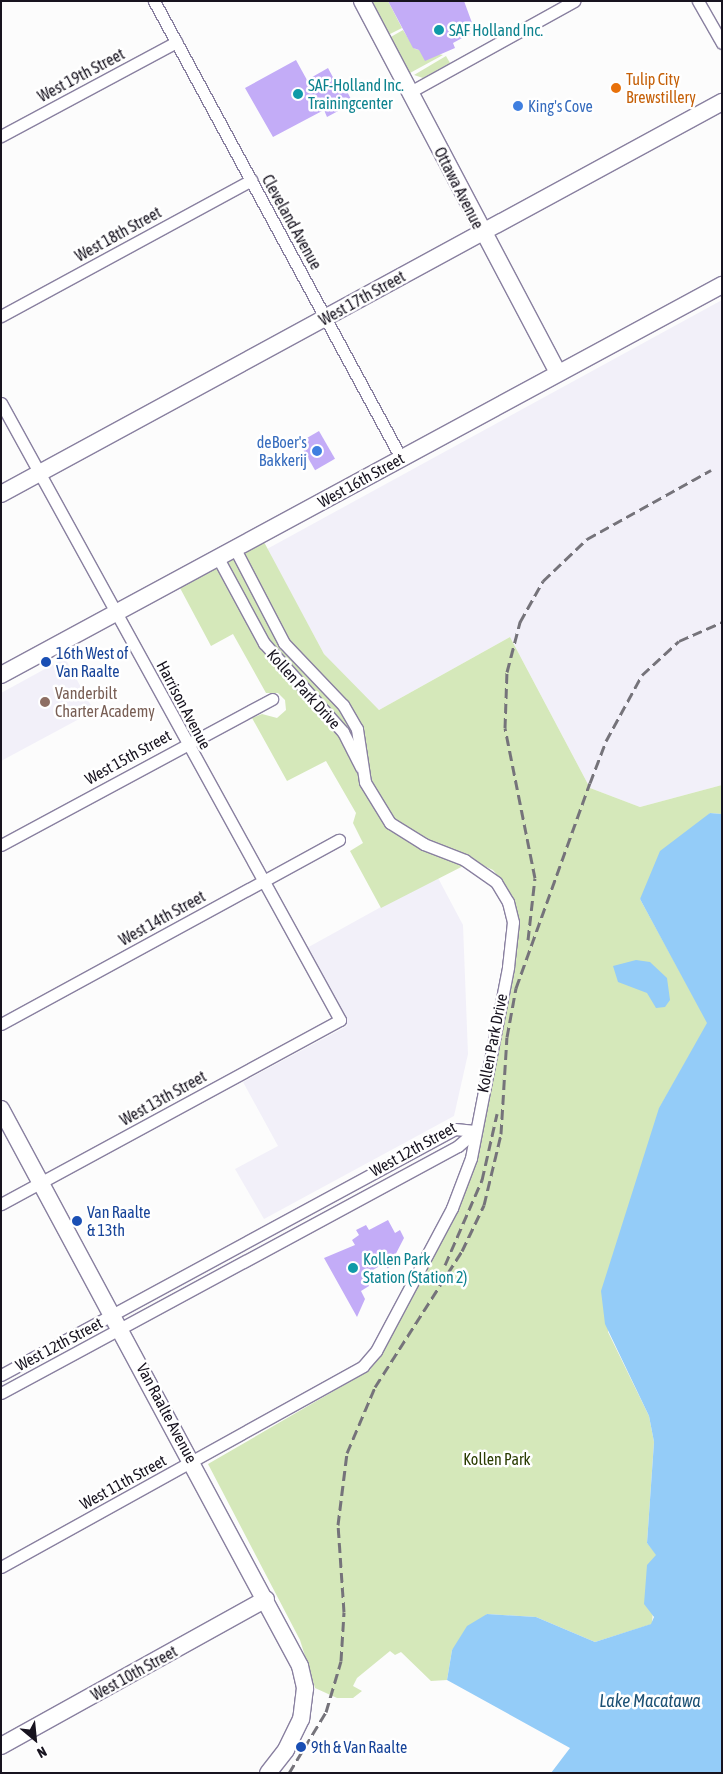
<!DOCTYPE html>
<html>
<head>
<meta charset="utf-8">
<style>
	body { margin:0 }
	#map { position:relative; width:723px; height:1774px; overflow:hidden; background:#fcfcfc; font-family:"Asap Condensed",sans-serif }
	div>[style] { position:absolute }
	.built>* { inset:0; background:#f2f0f9 }
	.green>* { inset:0; background:#d5e8ba }
	.water>* { inset:0; background:#94ccf8 }
	.building>* { inset:0; background:#c3acf7; transform-origin:0 0 }
	.roads { filter:drop-shadow(1px 0 #8980a0) drop-shadow(-1px 0 #8980a0) drop-shadow(0 1px #8980a0) drop-shadow(0 -1px #8980a0) }
	.street>* { height:11px; margin:-5.5px; padding:0 5.5px; transform-origin:5.5px; border-radius:5.5px; background:#fff }
	.secondary>* { height:16px; margin:-8px; padding:0 8px; transform-origin:8px; border-radius:8px; background:#fff }
	.rail>* { height:3px; margin-top:-1.5px; transform-origin:0; background:repeating-linear-gradient(90deg,#75737a 0 10px,transparent 0 15px) }
	.dots>* { width:14px; height:14px; translate:-50% -50%; box-sizing:border-box; border:2px solid #fff; border-radius:50% }
	span { translate:-50% -50%; white-space:nowrap; text-align:center; line-height:1.15; -webkit-text-stroke:5px #fff; paint-order:stroke }
	.culture-label { font-size:16px; color:#0d838f }
	.left { translate:0 -50%; text-align:left }
	.street-label { font-size:16px; color:#17131f }
	.food-label { font-size:16px; color:#c56008 }
	.shop-label { font-size:16px; color:#366cbe }
	.right { translate:-100% -50%; text-align:right }
	.transit-label { font-size:16px; color:#164399 }
	.education-label { font-size:16px; color:#785e54 }
	.park-label { font-size:16px; color:#2a3c02 }
	.water-label { font-size:18px; color:#1c5175; font-style:italic }
	.frame { position:absolute; inset:0; border:2px solid #17131f; pointer-events:none }
	.north { position:absolute; left:10px; top:1714px; width:50px; height:50px; -webkit-text-stroke:4px #fff; paint-order:stroke; rotate:152deg; font-size:14px; font-weight:700; line-height:20px; text-align:center; color:#17131f }
	.north::after { content:''; display:block; margin:auto; width:18px; height:22px; background:#17131f; clip-path:polygon(50% 0,100% 100%,50% 72%,0 100%) }
</style>
</head>
<body>
<div id="map">
	<div class="built">
		<div style="clip-path:polygon(722px 300px,722px 785px,640px 807px,590px 788px,510px 637px,379px 710px,338px 672px,324px 654px,267px 549px)"></div>
		<div style="clip-path:polygon(65px 658px,94px 711px,1px 761px,1px 693px)"></div>
		<div style="clip-path:polygon(437px 876px,463px 925px,468px 1054px,454px 1116px,264px 1219px,235px 1169px,278px 1146px,243px 1082px,347px 1026px,305px 949px)"></div>
	</div>
	<div class="green">
		<div style="clip-path:polygon(370px 1px,388px 1px,402px 28px,388px 35px)"></div>
		<div style="clip-path:polygon(403px 30px,415px 49px,443px 55px,410px 73px,389px 38px)"></div>
		<div style="clip-path:polygon(446px 56px,450px 63px,423px 78px,414px 75px)"></div>
		<div style="clip-path:polygon(264px 542px,324px 654px,379px 710px,510px 637px,590px 788px,640px 807px,722px 785px,722px 814px,710px 813px,640px 899px,708px 1023px,660px 1107px,608px 1332px,649px 1416px,654px 1442px,647px 1543px,657px 1555px,652px 1624px,595px 1642px,536px 1617px,487px 1614px,452px 1650px,447px 1680px,431px 1681px,401px 1652px,395px 1655px,390px 1651px,357px 1678px,353px 1686px,362px 1691px,353px 1698px,337px 1698px,315px 1688px,300px 1640px,208px 1464px,370px 1370px,464px 1196px,480px 1134px,518px 936px,515px 908px,507px 887px,493px 870px,473px 861px,381px 908px,350px 851px,363px 843px,353px 823px,356px 813px,326px 761px,287px 781px,252px 718px,262px 714px,277px 718px,286px 710px,285px 700px,278px 693px,266px 693px,233px 634px,211px 646px,180px 588px)"></div>
	</div>
	<div class="water">
		<div style="clip-path:polygon(710px 813px,722px 814px,722px 1773px,551px 1773px,570px 1748px,447px 1680px,452px 1650px,467px 1626px,487px 1614px,536px 1617px,595px 1642px,651px 1624px,654px 1617px,644px 1604px,647px 1565px,656px 1555px,647px 1543px,654px 1442px,649px 1416px,605px 1324px,601px 1291px,659px 1108px,707px 1023px,640px 899px,660px 851px)"></div>
		<div style="clip-path:polygon(636px 960px,650px 962px,667px 978px,670px 1000px,665px 1007px,656px 1008px,647px 993px,618px 982px,613px 966px)"></div>
	</div>
	<div class="building">
		<div style="clip-path:polygon(388px 1px,464px 1px,475px 31px,453px 43px,455px 48px,425px 61px,419px 50px,413px 48px)"></div>
		<div style="clip-path:polygon(296px 60px,307px 80px,328px 68px,335px 81px,340px 78px,353px 103px,327px 117px,324px 110px,273px 137px,245px 88px)"></div>
		<div style="left:319px;top:431px;width:32px;height:23px;rotate:60deg"></div>
		<div style="clip-path:polygon(388px 1220px,395px 1233px,400px 1230px,404px 1238px,388px 1269px,385px 1263px,371px 1271px,374px 1276px,366px 1280px,369px 1286px,361px 1291px,365px 1299px,357px 1317px,324px 1258px,355px 1245px,352px 1240px,359px 1235px,356px 1230px,366px 1225px,369px 1230px)"></div>
	</div>
	<div class="roads">
		<div class="street">
			<div style="left:154px;top:1px;width:519px;rotate:61.61deg"></div>
			<div style="left:698px;top:1px;width:48px;rotate:60.3deg"></div>
			<div style="left:410px;top:92px;width:188px;rotate:-29deg"></div>
			<div style="left:1px;top:136px;width:199px;rotate:-28.2deg"></div>
			<div style="left:1px;top:316px;width:285px;rotate:-28.5deg"></div>
			<div style="left:1px;top:403px;width:704px;rotate:61.21deg"></div>
			<div style="left:340px;top:1020px;width:386px;rotate:151.5deg"></div>
			<div style="left:218px;top:558px;width:97px;rotate:61.6deg"></div>
			<div style="left:264px;top:643px;width:119px;rotate:48.4deg"></div>
			<div style="left:343px;top:732px;width:39px;rotate:63deg"></div>
			<div style="left:1px;top:845px;width:308px;rotate:-28.3deg"></div>
			<div style="left:1px;top:1024px;width:385px;rotate:-28.6deg"></div>
			<div style="left:1px;top:1375px;width:516px;rotate:-28.45deg"></div>
			<div style="left:455px;top:1129px;width:20px;rotate:6deg"></div>
			<div style="left:1px;top:1393px;width:519px;rotate:-28.39deg"></div>
			<div style="left:458px;top:1146px;width:23px;rotate:-41deg"></div>
			<div style="left:1px;top:1567px;width:414px;rotate:-29deg"></div>
			<div style="left:363px;top:1366px;width:20px;rotate:-49deg"></div>
			<div style="left:376px;top:1351px;width:162px;rotate:-62deg"></div>
			<div style="left:452px;top:1208px;width:53px;rotate:-69.2deg"></div>
			<div style="left:471px;top:1158px;width:195px;rotate:-79deg"></div>
			<div style="left:508px;top:967px;width:45px;rotate:-83.7deg"></div>
			<div style="left:513px;top:922px;width:21px;rotate:-104deg"></div>
			<div style="left:508px;top:902px;width:23px;rotate:-121deg"></div>
			<div style="left:496px;top:882px;width:38px;rotate:-145deg"></div>
			<div style="left:465px;top:860px;width:44px;rotate:-158.7deg"></div>
			<div style="left:424px;top:844px;width:40px;rotate:-148deg"></div>
			<div style="left:390px;top:823px;width:48px;rotate:-121.4deg"></div>
			<div style="left:365px;top:782px;width:54px;rotate:-98.6deg"></div>
			<div style="left:357px;top:729px;width:28px;rotate:-120deg"></div>
			<div style="left:343px;top:705px;width:86px;rotate:-133.6deg"></div>
			<div style="left:284px;top:643px;width:106px;rotate:-117.5deg"></div>
		</div>
		<div class="secondary">
			<div style="left:362px;top:1px;width:420px;rotate:62.2deg"></div>
			<div style="left:1px;top:494px;width:821px;rotate:-28.53deg"></div>
			<div style="left:1px;top:675px;width:820px;rotate:-28.41deg"></div>
			<div style="left:1px;top:1109px;width:632px;rotate:61.77deg"></div>
			<div style="left:300px;top:1666px;width:23px;rotate:77deg"></div>
			<div style="left:305px;top:1688px;width:31px;rotate:97deg"></div>
			<div style="left:301px;top:1719px;width:34px;rotate:116deg"></div>
			<div style="left:286px;top:1750px;width:29px;rotate:128deg"></div>
			<div style="left:1px;top:1746px;width:303px;rotate:-29deg"></div>
		</div>
	</div>
	<div class="rail">
		<div style="left:528px;top:940px;width:62px;rotate:-83.6deg"></div>
		<div style="left:535px;top:878px;width:153px;rotate:-101.3deg"></div>
		<div style="left:505px;top:728px;width:56px;rotate:-88deg"></div>
		<div style="left:507px;top:672px;width:52px;rotate:-75.4deg"></div>
		<div style="left:520px;top:622px;width:47px;rotate:-60.7deg"></div>
		<div style="left:543px;top:581px;width:61px;rotate:-43.7deg"></div>
		<div style="left:587px;top:539px;width:142px;rotate:-29.1deg"></div>
		<div style="left:445px;top:1265px;width:93px;rotate:-66.5deg"></div>
		<div style="left:482px;top:1180px;width:68px;rotate:-77.2deg"></div>
		<div style="left:289px;top:1773px;width:71px;rotate:-58.8deg"></div>
		<div style="left:326px;top:1712px;width:53px;rotate:-73.6deg"></div>
		<div style="left:341px;top:1661px;width:49px;rotate:-86.5deg"></div>
		<div style="left:344px;top:1612px;width:87px;rotate:-93.9deg"></div>
		<div style="left:338px;top:1525px;width:73px;rotate:-82.9deg"></div>
		<div style="left:347px;top:1453px;width:72px;rotate:-67deg"></div>
		<div style="left:375px;top:1387px;width:161px;rotate:-57.4deg"></div>
		<div style="left:462px;top:1251px;width:51px;rotate:-64.4deg"></div>
		<div style="left:484px;top:1205px;width:73px;rotate:-76.5deg"></div>
		<div style="left:501px;top:1134px;width:97px;rotate:-86.5deg"></div>
		<div style="left:507px;top:1037px;width:50px;rotate:-79.6deg"></div>
		<div style="left:516px;top:988px;width:218px;rotate:-70.2deg"></div>
		<div style="left:590px;top:783px;width:45px;rotate:-69.1deg"></div>
		<div style="left:606px;top:741px;width:75px;rotate:-61.4deg"></div>
		<div style="left:642px;top:675px;width:50px;rotate:-42.6deg"></div>
		<div style="left:679px;top:641px;width:47px;rotate:-23.8deg"></div>
	</div>
	<div class="dots">
		<div style="left:439px;top:30px;background:#0f9aa8"></div>
		<div style="left:616px;top:88px;background:#e8710a"></div>
		<div style="left:298px;top:94px;background:#0f9aa8"></div>
		<div style="left:518px;top:106px;background:#3f7fe0"></div>
		<div style="left:317px;top:451px;background:#3f7fe0"></div>
		<div style="left:46px;top:662px;background:#1a4fb4"></div>
		<div style="left:45px;top:702px;background:#8d6e63"></div>
		<div style="left:77px;top:1221px;background:#1a4fb4"></div>
		<div style="left:353px;top:1268px;background:#0f9aa8"></div>
		<div style="left:301px;top:1747px;background:#1a4fb4"></div>
	</div>
	<div class="culture-label">
		<span class="left" style="left:449px;top:30px">SAF Holland Inc.</span>
		<span class="left" style="left:308px;top:94px">SAF-Holland Inc.<br>Trainingcenter</span>
		<span class="left" style="left:363px;top:1268px">Kollen Park<br>Station (Station 2)</span>
	</div>
	<div class="street-label">
		<span style="left:81px;top:75px;rotate:-28deg">West 19th Street</span>
		<span style="left:459px;top:188px;rotate:63deg">Ottawa Avenue</span>
		<span style="left:292px;top:222px;rotate:61deg">Cleveland Avenue</span>
		<span style="left:118px;top:234px;rotate:-29deg">West 18th Street</span>
		<span style="left:362px;top:298px;rotate:-29deg">West 17th Street</span>
		<span style="left:361px;top:480px;rotate:-29deg">West 16th Street</span>
		<span style="left:304px;top:689px;rotate:48deg">Kollen Park Drive</span>
		<span style="left:184px;top:705px;rotate:62deg">Harrison Avenue</span>
		<span style="left:128px;top:757px;rotate:-29deg">West 15th Street</span>
		<span style="left:162px;top:918px;rotate:-29deg">West 14th Street</span>
		<span style="left:492px;top:1043px;rotate:-79deg">Kollen Park Drive</span>
		<span style="left:163px;top:1098px;rotate:-29deg">West 13th Street</span>
		<span style="left:413px;top:1149px;rotate:-29deg">West 12th Street</span>
		<span style="left:59px;top:1344px;rotate:-28deg">West 12th Street</span>
		<span style="left:167px;top:1413px;rotate:62deg">Van Raalte Avenue</span>
		<span style="left:123px;top:1482px;rotate:-29deg">West 11th Street</span>
		<span style="left:134px;top:1673px;rotate:-29deg">West 10th Street</span>
	</div>
	<div class="food-label">
		<span class="left" style="left:626px;top:88px">Tulip City<br>Brewstillery</span>
	</div>
	<div class="shop-label">
		<span class="left" style="left:528px;top:106px">King's Cove</span>
		<span class="right" style="left:307px;top:451px">deBoer's<br>Bakkerij</span>
	</div>
	<div class="transit-label">
		<span class="left" style="left:56px;top:662px">16th West of<br>Van Raalte</span>
		<span class="left" style="left:87px;top:1221px">Van Raalte<br>&amp; 13th</span>
		<span class="left" style="left:311px;top:1747px">9th &amp; Van Raalte</span>
	</div>
	<div class="education-label">
		<span class="left" style="left:55px;top:702px">Vanderbilt<br>Charter Academy</span>
	</div>
	<div class="park-label">
		<span style="left:497px;top:1459px">Kollen Park</span>
	</div>
	<div class="water-label">
		<span style="left:650px;top:1701px">Lake Macatawa</span>
	</div>
	<div class="frame"></div>
	<div class="north">N</div>
</div>
</body>
</html>
